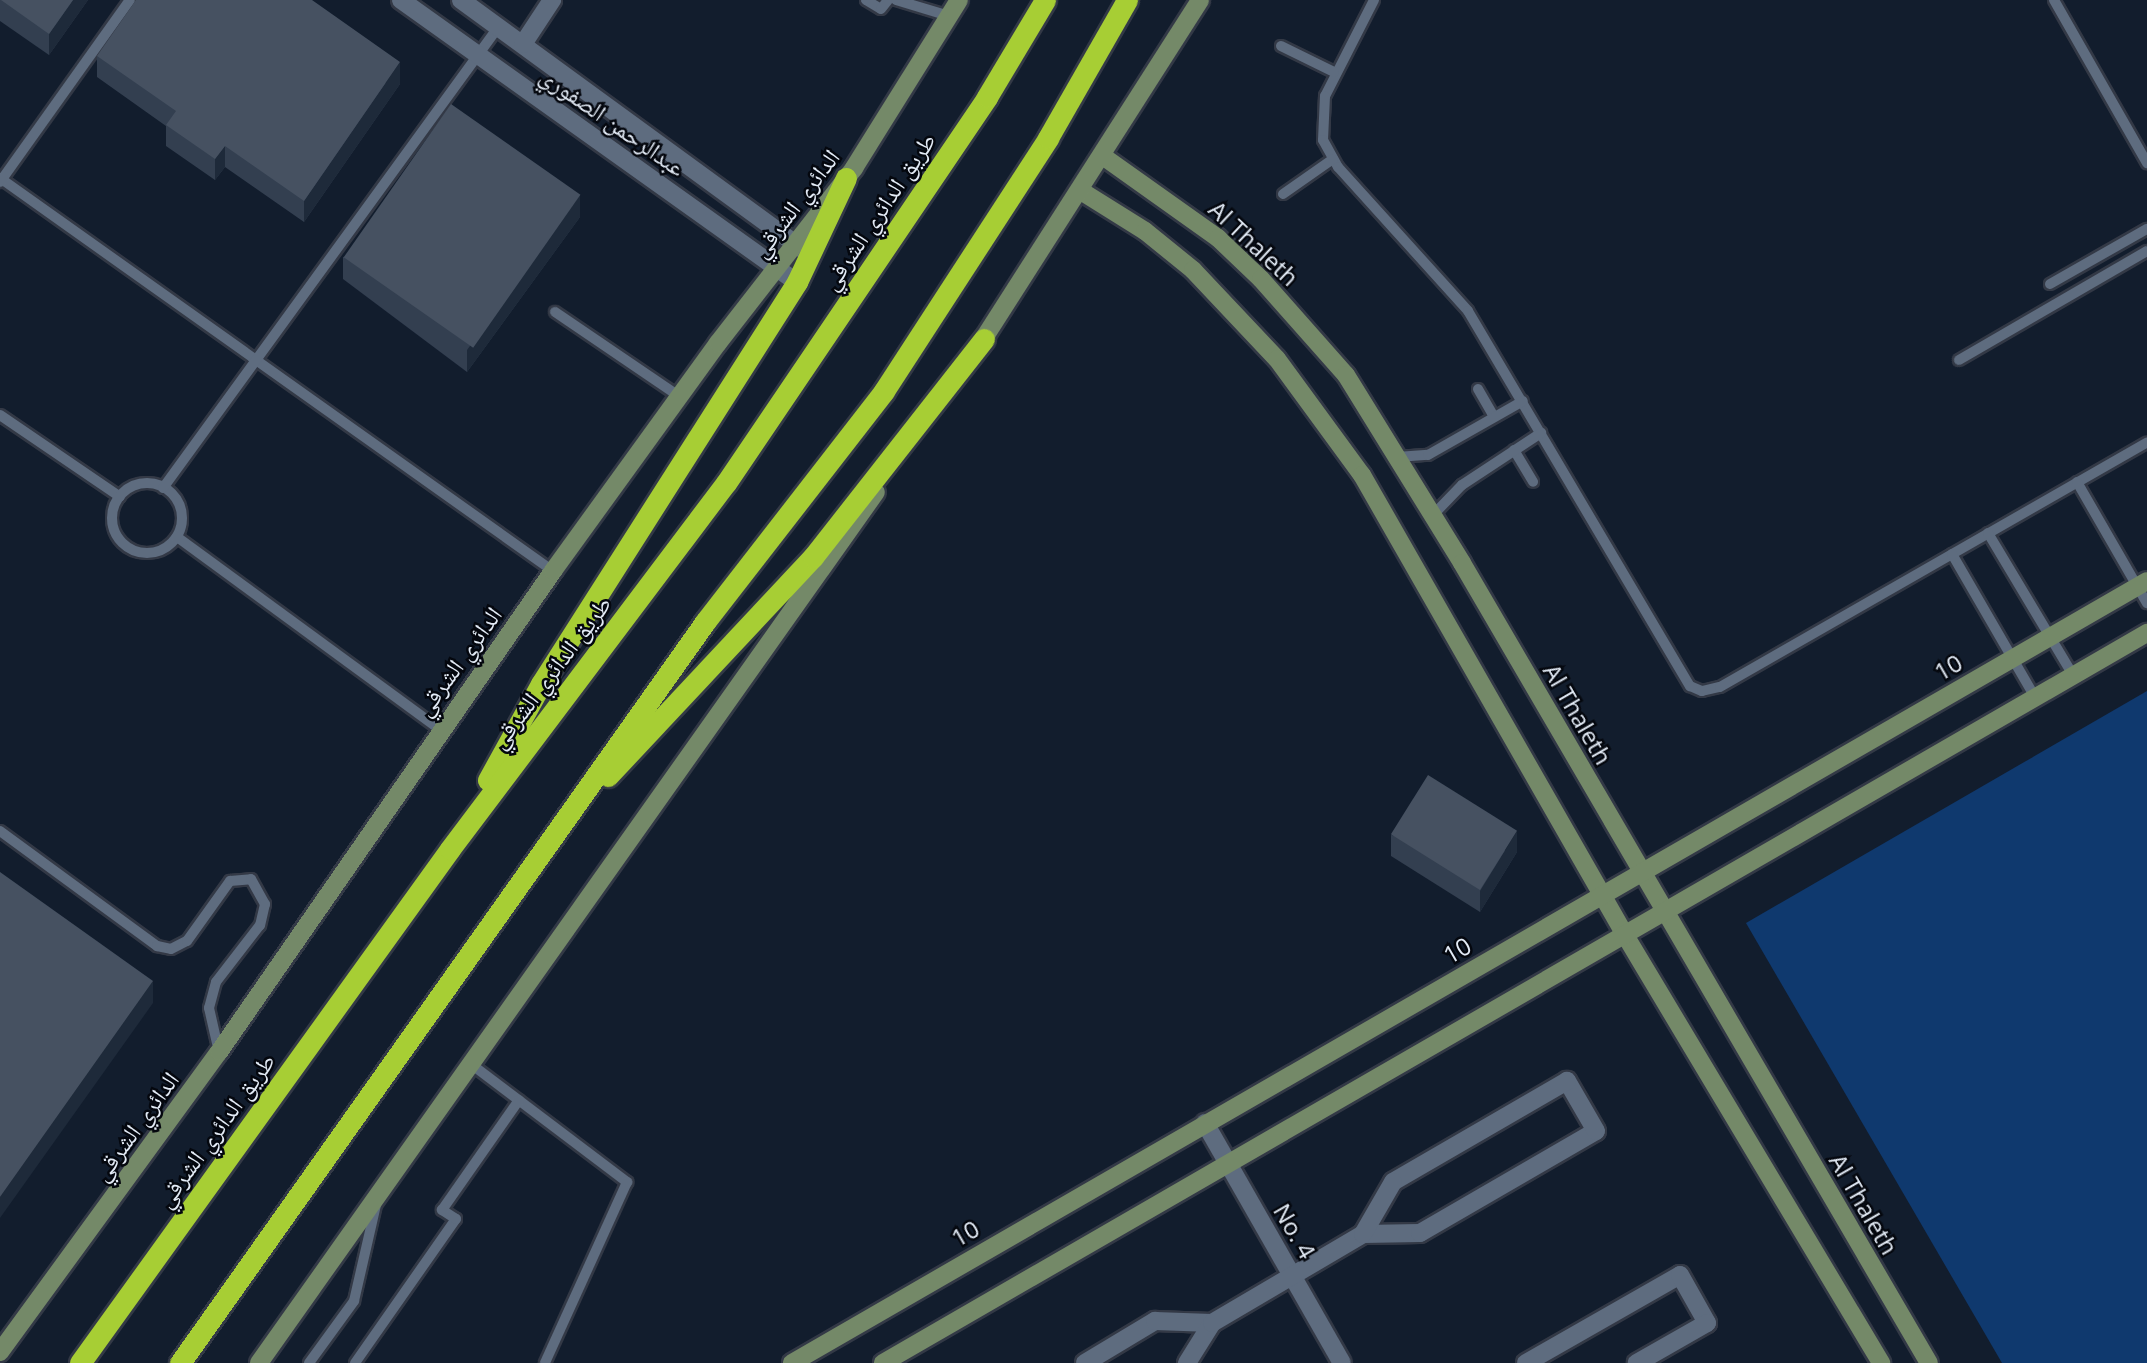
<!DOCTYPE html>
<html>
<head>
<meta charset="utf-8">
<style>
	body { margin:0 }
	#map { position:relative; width:2147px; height:1363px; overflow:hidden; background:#121d2d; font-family:"Open Sans","Noto Naskh Arabic",sans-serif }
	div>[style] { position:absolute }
	.green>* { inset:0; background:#0f396e }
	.roads { filter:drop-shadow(2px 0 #333946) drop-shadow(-2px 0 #333946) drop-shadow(0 2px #333946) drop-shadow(0 -2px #333946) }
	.lane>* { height:10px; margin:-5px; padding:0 5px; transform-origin:5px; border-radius:5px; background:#5e6c7f }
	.lane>.ring { margin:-5px; padding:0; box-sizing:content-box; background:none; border:10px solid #5e6c7f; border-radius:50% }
	.street>* { height:18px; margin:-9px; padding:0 9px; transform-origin:9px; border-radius:9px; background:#5e6c7f }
	.secondary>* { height:18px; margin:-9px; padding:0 9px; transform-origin:9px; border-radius:9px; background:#748968 }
	.highway>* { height:21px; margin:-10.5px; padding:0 10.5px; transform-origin:10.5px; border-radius:10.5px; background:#a7ce34 }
	.wall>* { inset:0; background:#333f50 }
	.shaded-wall>* { inset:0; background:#1e2a3a }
	.building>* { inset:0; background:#465161; transform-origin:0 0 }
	span { translate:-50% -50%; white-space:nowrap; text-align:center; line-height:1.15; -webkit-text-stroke:5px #04070e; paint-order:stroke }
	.street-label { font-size:24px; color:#e3ebf6 }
</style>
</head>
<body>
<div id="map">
	<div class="green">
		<div style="clip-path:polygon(2147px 691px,2147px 1363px,2002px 1363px,1746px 923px)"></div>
	</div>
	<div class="roads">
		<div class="lane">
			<div style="left:866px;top:0;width:17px;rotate:31deg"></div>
			<div style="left:881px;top:9px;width:11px;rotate:-52deg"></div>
			<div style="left:896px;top:0;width:55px;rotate:16.8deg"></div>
			<div style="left:1374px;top:0;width:108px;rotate:117deg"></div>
			<div style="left:1325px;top:96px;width:44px;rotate:92.6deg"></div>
			<div style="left:1323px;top:140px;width:31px;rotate:61deg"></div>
			<div style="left:1338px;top:167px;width:194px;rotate:47.9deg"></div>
			<div style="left:1468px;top:311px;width:436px;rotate:59.4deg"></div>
			<div style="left:1690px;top:686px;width:13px;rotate:23deg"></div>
			<div style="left:1702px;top:691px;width:18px;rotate:-13deg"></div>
			<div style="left:1720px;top:687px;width:492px;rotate:-29.8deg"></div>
			<div style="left:2054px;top:0;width:188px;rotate:60.3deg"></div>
			<div style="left:1281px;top:46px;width:59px;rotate:26.1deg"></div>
			<div style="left:0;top:178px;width:678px;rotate:35.4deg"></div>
			<div style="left:0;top:182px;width:224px;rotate:-54.5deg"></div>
			<div style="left:1283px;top:194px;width:61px;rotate:-35deg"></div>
			<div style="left:2050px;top:284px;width:112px;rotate:-29.6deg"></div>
			<div style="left:555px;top:312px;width:151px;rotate:34.2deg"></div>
			<div style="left:1959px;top:360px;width:217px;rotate:-30.1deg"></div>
			<div style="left:1478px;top:389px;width:32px;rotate:60deg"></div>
			<div style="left:0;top:415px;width:145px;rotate:34.3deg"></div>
			<div style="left:1514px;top:450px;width:37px;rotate:59deg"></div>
			<div style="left:1397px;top:457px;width:31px;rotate:-4deg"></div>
			<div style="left:1428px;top:455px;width:109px;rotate:-29.6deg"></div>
			<div style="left:2077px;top:482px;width:140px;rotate:60deg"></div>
			<div class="ring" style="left:112px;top:483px;width:60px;height:60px"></div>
			<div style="left:163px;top:488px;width:571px;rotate:-53.97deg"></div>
			<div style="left:1433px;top:515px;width:42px;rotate:-46deg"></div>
			<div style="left:1462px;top:485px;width:95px;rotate:-33.4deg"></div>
			<div style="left:1988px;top:533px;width:165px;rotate:59.1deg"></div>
			<div style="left:177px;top:537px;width:325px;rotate:36.2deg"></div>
			<div style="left:1952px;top:554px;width:165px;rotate:59.9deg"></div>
			<div style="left:0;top:831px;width:195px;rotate:36.2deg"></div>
			<div style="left:157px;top:946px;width:14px;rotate:12deg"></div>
			<div style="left:171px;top:949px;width:18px;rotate:-27deg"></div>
			<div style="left:187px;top:941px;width:74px;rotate:-54.4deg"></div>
			<div style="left:230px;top:881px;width:21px;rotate:-5deg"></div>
			<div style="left:251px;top:879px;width:29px;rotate:61deg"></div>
			<div style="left:265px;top:904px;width:22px;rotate:103deg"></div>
			<div style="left:260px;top:925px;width:72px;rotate:127.7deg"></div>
			<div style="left:216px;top:982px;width:27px;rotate:105deg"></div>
			<div style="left:209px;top:1008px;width:45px;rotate:77.2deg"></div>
			<div style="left:471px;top:1064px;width:196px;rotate:37.1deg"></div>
			<div style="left:627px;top:1182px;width:199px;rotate:114.4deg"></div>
			<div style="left:309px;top:1363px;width:77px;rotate:-54deg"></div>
			<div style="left:354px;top:1301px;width:98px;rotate:-77.1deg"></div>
			<div style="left:355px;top:1363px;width:176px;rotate:-55deg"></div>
			<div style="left:456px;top:1219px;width:17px;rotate:-147deg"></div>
			<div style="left:442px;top:1210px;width:134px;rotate:-55deg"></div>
		</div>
		<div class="street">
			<div style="left:401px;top:0;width:486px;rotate:35.5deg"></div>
			<div style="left:461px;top:0;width:428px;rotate:36.1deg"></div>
			<div style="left:523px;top:44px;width:53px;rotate:-56.6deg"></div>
			<div style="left:1205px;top:1123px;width:276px;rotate:60.3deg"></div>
			<div style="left:1085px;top:1363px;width:82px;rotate:-31deg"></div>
			<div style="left:1155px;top:1321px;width:57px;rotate:2deg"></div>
			<div style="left:1187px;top:1363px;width:47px;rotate:-58deg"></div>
			<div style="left:1212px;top:1323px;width:175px;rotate:-30.5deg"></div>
			<div style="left:1363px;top:1234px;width:57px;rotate:-1deg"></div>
			<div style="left:1420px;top:1233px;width:203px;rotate:-30.1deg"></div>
			<div style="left:1596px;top:1131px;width:58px;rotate:-120.1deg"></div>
			<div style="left:1567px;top:1081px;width:201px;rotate:149.9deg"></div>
			<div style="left:1393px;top:1182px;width:60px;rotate:120deg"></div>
			<div style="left:1526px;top:1363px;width:177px;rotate:-29.7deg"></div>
			<div style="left:1680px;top:1275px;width:55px;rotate:60.6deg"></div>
			<div style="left:1707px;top:1323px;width:81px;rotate:150.3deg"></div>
		</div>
		<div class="secondary">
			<div style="left:1104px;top:157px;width:140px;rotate:35.4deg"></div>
			<div style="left:1218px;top:238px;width:59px;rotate:43.6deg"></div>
			<div style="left:1261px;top:279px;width:128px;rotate:48.5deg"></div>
			<div style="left:1346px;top:375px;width:221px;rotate:58.3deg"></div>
			<div style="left:1462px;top:563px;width:926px;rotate:59.73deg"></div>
			<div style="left:1081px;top:191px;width:75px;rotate:32deg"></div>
			<div style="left:1145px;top:231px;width:62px;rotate:39.1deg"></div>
			<div style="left:1193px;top:270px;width:122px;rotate:46.7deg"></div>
			<div style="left:1277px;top:359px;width:144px;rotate:53.8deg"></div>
			<div style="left:1362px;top:475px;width:530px;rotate:60.24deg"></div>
			<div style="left:1625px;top:935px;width:499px;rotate:59.1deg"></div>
			<div style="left:977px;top:349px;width:414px;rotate:-57.4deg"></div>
			<div style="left:0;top:1352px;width:371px;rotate:-53.9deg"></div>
			<div style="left:219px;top:1052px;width:586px;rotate:-55.22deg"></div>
			<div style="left:553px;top:571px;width:281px;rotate:-54.1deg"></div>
			<div style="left:718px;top:343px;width:222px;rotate:-52.1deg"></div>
			<div style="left:854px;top:168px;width:198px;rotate:-58deg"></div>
			<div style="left:259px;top:1363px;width:1067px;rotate:-54.69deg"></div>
			<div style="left:792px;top:1363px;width:1564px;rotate:-29.99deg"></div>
			<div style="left:883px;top:1363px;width:1460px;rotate:-30.01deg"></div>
		</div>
		<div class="highway">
			<div style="left:608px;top:776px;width:300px;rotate:-46.9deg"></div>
			<div style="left:813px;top:557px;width:277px;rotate:-51.9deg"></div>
			<div style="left:488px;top:780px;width:110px;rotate:-61.1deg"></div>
			<div style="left:541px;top:684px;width:477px;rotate:-57.5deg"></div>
			<div style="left:797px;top:282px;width:115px;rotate:-64.8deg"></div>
			<div style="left:80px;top:1363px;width:633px;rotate:-54.25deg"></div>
			<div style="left:450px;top:849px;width:458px;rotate:-53deg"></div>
			<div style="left:726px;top:483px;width:466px;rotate:-55.9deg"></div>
			<div style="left:987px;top:97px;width:113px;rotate:-59.1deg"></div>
			<div style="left:180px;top:1363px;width:908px;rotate:-54.68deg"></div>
			<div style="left:705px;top:622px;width:292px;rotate:-52.2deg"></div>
			<div style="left:884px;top:391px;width:302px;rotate:-57deg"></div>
			<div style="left:1048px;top:138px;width:159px;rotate:-60.2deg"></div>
		</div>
	</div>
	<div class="wall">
		<div style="clip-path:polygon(0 0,88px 0,49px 55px,0 21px)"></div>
		<div style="clip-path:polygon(97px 56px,400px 84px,304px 222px,225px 167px,215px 180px,166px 146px,166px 126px,97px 77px)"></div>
		<div style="clip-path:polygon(580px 217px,467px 372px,343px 279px,343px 257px)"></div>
		<div style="clip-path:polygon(1391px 835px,1517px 852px,1480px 912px,1391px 856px)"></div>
	</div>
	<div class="shaded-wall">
		<div style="clip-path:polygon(73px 0,88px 0,49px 55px,49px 34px)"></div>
		<div style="clip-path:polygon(400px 62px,400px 84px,304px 222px,304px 201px)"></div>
		<div style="clip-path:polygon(225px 146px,225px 167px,215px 180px,215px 159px)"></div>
		<div style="clip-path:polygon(580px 195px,580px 217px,467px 372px,467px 350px)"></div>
		<div style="clip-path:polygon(1517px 831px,1517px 852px,1480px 912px,1480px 891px)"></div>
		<div style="clip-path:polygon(153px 981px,153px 1003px,0 1218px,0 1197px)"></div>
	</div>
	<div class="building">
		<div style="clip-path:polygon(1px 0,73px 0,49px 34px)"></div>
		<div style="clip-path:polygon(136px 0,312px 0,400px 62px,304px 201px,225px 146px,215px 159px,166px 125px,176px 111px,97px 56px)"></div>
		<div style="left:451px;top:104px;width:158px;height:187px;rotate:35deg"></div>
		<div style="left:1428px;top:775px;width:105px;height:70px;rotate:32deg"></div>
		<div style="clip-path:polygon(0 872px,153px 981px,0 1197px)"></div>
	</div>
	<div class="street-label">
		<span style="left:613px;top:121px;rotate:35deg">عبدالرحمن الصفوري</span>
		<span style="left:795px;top:203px;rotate:-53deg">الدائري الشرقي</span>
		<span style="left:878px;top:211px;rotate:-56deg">طريق الدائري الشرقي</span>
		<span style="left:1254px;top:243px;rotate:43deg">Al Thaleth</span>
		<span style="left:458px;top:661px;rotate:-54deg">الدائري الشرقي</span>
		<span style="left:1948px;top:667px;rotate:-30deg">10</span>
		<span style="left:550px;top:672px;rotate:-53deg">طريق الدائري الشرقي</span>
		<span style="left:1578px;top:714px;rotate:60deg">Al Thaleth</span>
		<span style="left:1457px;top:950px;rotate:-30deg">10</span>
		<span style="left:135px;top:1126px;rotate:-54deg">الدائري الشرقي</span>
		<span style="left:215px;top:1130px;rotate:-54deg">طريق الدائري الشرقي</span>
		<span style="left:1864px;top:1204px;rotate:60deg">Al Thaleth</span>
		<span style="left:1295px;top:1231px;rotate:60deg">No. 4</span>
		<span style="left:965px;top:1233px;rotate:-30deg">10</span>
	</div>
</div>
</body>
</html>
